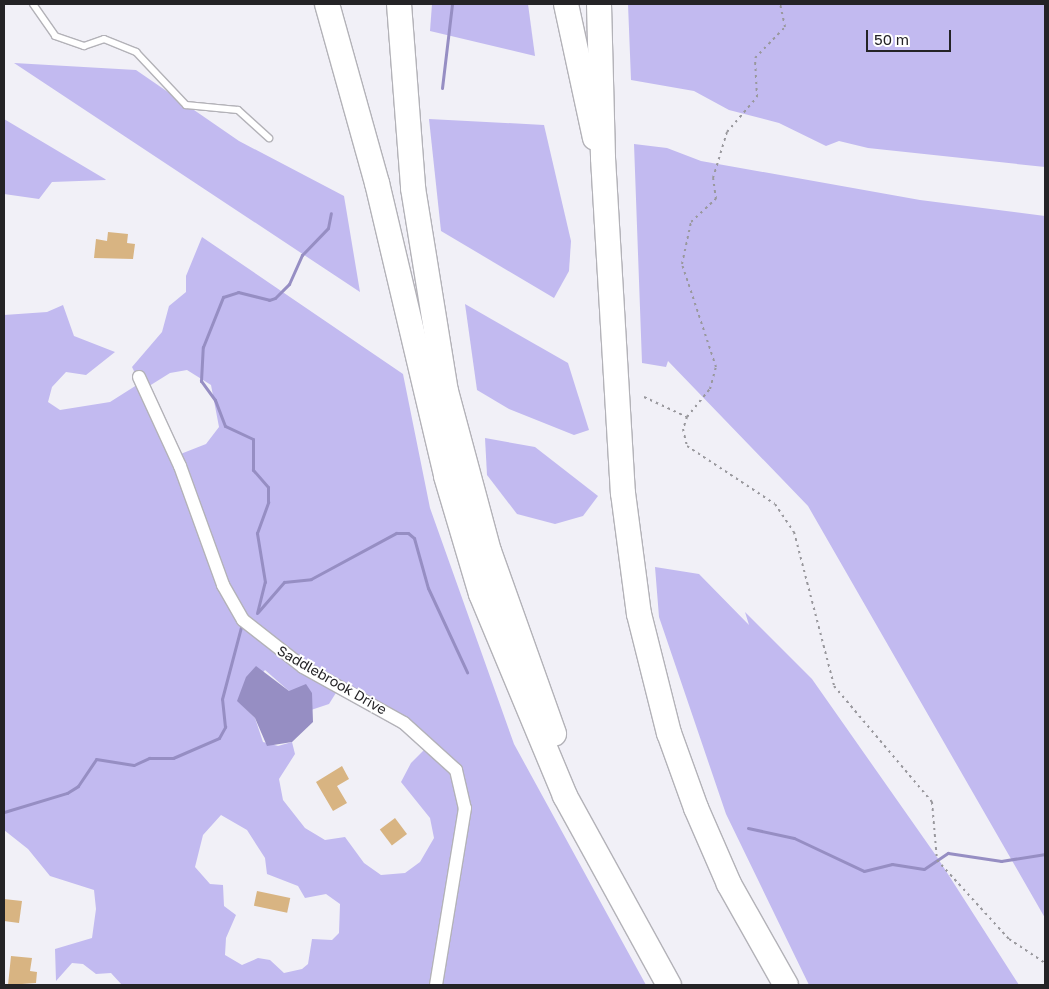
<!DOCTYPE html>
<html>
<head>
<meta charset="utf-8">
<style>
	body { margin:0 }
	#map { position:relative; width:1049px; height:989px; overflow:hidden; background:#f1f0f7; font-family:"Golos Text",sans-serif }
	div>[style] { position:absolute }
	.green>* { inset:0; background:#c2baf0 }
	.water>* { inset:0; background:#968ec3 }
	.stream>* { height:3px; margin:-1.5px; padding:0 1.5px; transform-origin:1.5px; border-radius:1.5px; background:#968ec3 }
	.building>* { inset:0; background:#d8b482; transform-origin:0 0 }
	.path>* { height:2px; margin-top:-1px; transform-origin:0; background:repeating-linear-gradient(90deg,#99989d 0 2.5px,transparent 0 6.5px) }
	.roads { filter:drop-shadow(1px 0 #b3b2b8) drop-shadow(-1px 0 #b3b2b8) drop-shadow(0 1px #b3b2b8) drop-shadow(0 -1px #b3b2b8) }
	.lane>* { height:6px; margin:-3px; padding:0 3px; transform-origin:3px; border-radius:3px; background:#fff }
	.street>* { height:12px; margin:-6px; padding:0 6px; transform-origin:6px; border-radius:6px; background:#fff }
	.highway>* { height:24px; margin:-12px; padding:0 12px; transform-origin:12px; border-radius:12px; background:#fff }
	span { translate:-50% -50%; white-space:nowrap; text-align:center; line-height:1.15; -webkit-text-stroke:4px #fff; paint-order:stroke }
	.street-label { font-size:14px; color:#242326 }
	.frame { position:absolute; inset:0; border:5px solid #242326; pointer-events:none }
	.scale { position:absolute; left:866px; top:30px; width:85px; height:22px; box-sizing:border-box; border:2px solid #242326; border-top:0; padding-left:6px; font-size:15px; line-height:18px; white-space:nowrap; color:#242326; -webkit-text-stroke:4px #fff; paint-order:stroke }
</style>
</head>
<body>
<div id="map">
	<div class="green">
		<div style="clip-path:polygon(432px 4px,528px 4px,535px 56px,430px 31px)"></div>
		<div style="clip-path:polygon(628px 4px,1045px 4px,1045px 167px,868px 148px,839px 141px,826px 146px,779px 123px,729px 110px,694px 91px,631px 80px)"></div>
		<div style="clip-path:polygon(14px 63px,136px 70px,239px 141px,344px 196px,360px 292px)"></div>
		<div style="clip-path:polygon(4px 119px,105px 179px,106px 180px,52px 182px,39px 199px,4px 194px)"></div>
		<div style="clip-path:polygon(429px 119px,544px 125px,571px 241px,569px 271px,554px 298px,441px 231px)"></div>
		<div style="clip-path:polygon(634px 144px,667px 148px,701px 161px,920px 200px,1045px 216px,1045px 918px,808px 506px,668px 361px,666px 367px,642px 363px)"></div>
		<div style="clip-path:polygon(evenodd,202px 237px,403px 374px,430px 508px,514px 744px,646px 985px,122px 985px,111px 973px,96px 974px,83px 964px,72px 963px,56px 981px,55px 949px,92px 938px,96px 909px,94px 890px,50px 876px,28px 849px,4px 830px,4px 315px,47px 312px,63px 305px,74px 336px,115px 352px,86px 375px,66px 372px,52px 387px,48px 402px,60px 410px,110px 402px,140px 383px,132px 367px,162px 332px,169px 306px,186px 292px,186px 276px,202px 237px,187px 370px,211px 385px,219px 427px,206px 444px,178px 455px,146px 388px,170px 373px,187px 370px,202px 237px,265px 670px,289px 691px,312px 693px,311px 710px,329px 704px,339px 688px,430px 744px,411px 763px,401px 782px,430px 818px,434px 838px,420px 862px,405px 873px,381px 875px,364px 863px,345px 837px,325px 840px,305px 828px,283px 800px,279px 779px,295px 754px,292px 742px,278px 746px,263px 742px,255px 718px,239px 702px,265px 670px,202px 237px,221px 815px,247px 830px,265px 858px,267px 874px,298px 886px,305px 898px,326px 894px,340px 904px,339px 933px,332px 940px,312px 939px,308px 964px,302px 969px,284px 973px,270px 960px,258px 958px,242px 965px,225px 955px,226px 938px,236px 915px,224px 906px,223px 885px,210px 884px,195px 867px,203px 835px,221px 815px)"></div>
		<div style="clip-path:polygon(465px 304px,568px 363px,589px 430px,574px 435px,509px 409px,477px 390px)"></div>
		<div style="clip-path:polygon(485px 438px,535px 447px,598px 496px,583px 516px,555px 524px,517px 514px,487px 475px)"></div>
		<div style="clip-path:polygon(655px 567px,699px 574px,749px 625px,745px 612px,812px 679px,937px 857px,1019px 985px,809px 985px,726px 814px,659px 617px)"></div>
	</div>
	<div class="water">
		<div style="clip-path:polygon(256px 666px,289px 691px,306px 684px,312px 693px,313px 722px,292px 742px,267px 746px,255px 718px,237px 701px,246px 677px)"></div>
	</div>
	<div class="stream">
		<div style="left:442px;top:88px;width:85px;rotate:-83.2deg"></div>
		<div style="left:258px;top:612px;width:40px;rotate:-49deg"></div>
		<div style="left:284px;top:582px;width:27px;rotate:-6deg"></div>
		<div style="left:311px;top:579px;width:97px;rotate:-28.4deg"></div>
		<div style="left:396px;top:533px;width:12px"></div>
		<div style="left:408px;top:533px;width:8px;rotate:40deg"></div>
		<div style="left:414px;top:538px;width:52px;rotate:74.4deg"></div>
		<div style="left:428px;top:588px;width:93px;rotate:65.1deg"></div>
		<div style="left:257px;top:613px;width:32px;rotate:-76deg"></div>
		<div style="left:265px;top:582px;width:50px;rotate:-99.3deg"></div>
		<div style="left:257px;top:533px;width:33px;rotate:-70deg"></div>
		<div style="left:268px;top:502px;width:15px;rotate:-90deg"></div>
		<div style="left:268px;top:487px;width:23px;rotate:-131deg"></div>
		<div style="left:253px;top:470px;width:31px;rotate:-90deg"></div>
		<div style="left:253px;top:439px;width:31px;rotate:-155deg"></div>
		<div style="left:225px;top:426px;width:28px;rotate:-111deg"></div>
		<div style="left:215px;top:400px;width:24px;rotate:-126deg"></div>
		<div style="left:201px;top:381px;width:34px;rotate:-87deg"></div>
		<div style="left:203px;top:347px;width:54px;rotate:-68.2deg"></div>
		<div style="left:223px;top:297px;width:16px;rotate:-18deg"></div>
		<div style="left:238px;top:292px;width:32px;rotate:14deg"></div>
		<div style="left:269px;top:300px;width:6px;rotate:-18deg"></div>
		<div style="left:275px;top:298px;width:20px;rotate:-45deg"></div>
		<div style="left:289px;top:284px;width:32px;rotate:-66deg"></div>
		<div style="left:302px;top:255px;width:37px;rotate:-46deg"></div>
		<div style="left:328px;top:228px;width:15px;rotate:-79deg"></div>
		<div style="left:4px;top:812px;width:66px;rotate:-16.8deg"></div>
		<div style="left:67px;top:793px;width:13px;rotate:-32deg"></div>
		<div style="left:78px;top:786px;width:32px;rotate:-56deg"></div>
		<div style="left:96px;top:759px;width:38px;rotate:9deg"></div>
		<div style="left:134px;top:765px;width:17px;rotate:-25deg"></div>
		<div style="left:149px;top:758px;width:24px"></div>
		<div style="left:173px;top:758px;width:50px;rotate:-23.5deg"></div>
		<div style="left:219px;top:738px;width:13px;rotate:-61deg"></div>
		<div style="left:225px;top:727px;width:28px;rotate:-96deg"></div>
		<div style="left:222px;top:699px;width:74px;rotate:-75.2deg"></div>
		<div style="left:748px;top:828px;width:47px;rotate:12.3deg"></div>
		<div style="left:794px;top:838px;width:77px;rotate:25.2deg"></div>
		<div style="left:864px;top:871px;width:29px;rotate:-14deg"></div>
		<div style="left:892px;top:864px;width:32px;rotate:9deg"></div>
		<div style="left:924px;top:869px;width:29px;rotate:-34deg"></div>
		<div style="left:948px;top:853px;width:54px;rotate:8.6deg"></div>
		<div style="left:1001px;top:861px;width:45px;rotate:-9deg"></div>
	</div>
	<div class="building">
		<div style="clip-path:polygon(108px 232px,128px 234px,127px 243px,135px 244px,133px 259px,94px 258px,96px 239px,107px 241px)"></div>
		<div style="clip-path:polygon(342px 766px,349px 779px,337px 786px,347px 803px,333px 811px,316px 782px)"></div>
		<div style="left:395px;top:818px;width:20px;height:19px;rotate:53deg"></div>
		<div style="left:257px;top:891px;width:34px;height:15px;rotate:12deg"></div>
		<div style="clip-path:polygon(4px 899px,22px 901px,19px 923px,4px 921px)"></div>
		<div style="clip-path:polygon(11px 956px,32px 958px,30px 971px,37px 972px,36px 983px,8px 985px)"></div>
	</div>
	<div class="path">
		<div style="left:644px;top:397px;width:47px;rotate:24.9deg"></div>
		<div style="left:687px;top:417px;width:13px;rotate:108deg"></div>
		<div style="left:683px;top:429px;width:17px;rotate:77deg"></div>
		<div style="left:687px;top:446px;width:105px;rotate:33.4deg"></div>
		<div style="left:775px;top:504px;width:34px;rotate:56deg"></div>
		<div style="left:794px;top:532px;width:159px;rotate:75.4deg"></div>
		<div style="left:834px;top:686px;width:152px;rotate:49.8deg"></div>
		<div style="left:932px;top:802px;width:58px;rotate:85.1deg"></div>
		<div style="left:937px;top:860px;width:107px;rotate:47.7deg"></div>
		<div style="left:1009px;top:939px;width:43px;rotate:33.7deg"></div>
		<div style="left:687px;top:417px;width:36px;rotate:-51deg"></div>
		<div style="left:710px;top:389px;width:23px;rotate:-75deg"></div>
		<div style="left:716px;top:367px;width:108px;rotate:-108.3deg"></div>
		<div style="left:682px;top:264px;width:43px;rotate:-77.9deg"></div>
		<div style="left:691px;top:222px;width:34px;rotate:-43deg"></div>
		<div style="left:716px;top:199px;width:21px;rotate:-98deg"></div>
		<div style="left:713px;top:178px;width:48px;rotate:-73.1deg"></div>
		<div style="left:727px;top:132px;width:46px;rotate:-49.4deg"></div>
		<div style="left:757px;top:97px;width:39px;rotate:-93deg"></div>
		<div style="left:755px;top:58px;width:43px;rotate:-45.9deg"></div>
		<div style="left:785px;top:27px;width:24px;rotate:-102deg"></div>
	</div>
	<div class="roads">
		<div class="lane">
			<div style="left:33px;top:4px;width:39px;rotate:55deg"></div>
			<div style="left:55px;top:36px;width:31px;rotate:19deg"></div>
			<div style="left:84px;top:46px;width:21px;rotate:-19deg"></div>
			<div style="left:104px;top:39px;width:35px;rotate:22deg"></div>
			<div style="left:136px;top:52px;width:73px;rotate:46.7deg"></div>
			<div style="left:186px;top:105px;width:52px;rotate:5.5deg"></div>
			<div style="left:238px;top:110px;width:42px;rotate:42.1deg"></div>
		</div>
		<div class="street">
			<div style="left:139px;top:377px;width:98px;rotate:65.3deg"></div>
			<div style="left:180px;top:466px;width:127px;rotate:70.1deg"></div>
			<div style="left:223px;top:585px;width:40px;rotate:60.3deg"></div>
			<div style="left:243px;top:620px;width:76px;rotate:38.1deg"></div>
			<div style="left:303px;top:667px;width:115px;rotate:29deg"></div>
			<div style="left:404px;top:723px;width:70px;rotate:42.1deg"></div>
			<div style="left:456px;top:770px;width:39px;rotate:77deg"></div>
			<div style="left:465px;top:808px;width:179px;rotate:99.3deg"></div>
		</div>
		<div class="highway">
			<div style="left:327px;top:4px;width:186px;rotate:74.4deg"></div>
			<div style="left:377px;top:183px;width:301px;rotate:76.7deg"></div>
			<div style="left:446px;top:476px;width:123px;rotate:73.5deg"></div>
			<div style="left:481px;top:594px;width:219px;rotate:67.4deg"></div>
			<div style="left:565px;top:796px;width:216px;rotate:61.2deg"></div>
			<div style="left:399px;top:4px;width:185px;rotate:85.6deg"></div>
			<div style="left:413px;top:188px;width:206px;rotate:80.8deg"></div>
			<div style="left:446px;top:391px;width:166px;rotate:75deg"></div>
			<div style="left:489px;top:551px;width:194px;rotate:70.4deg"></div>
			<div style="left:566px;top:4px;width:137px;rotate:77.8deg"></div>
			<div style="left:599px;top:4px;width:154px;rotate:88.5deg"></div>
			<div style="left:603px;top:158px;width:336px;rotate:86.6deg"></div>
			<div style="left:623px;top:493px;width:122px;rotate:82.5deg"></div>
			<div style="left:639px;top:614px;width:123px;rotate:75.9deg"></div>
			<div style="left:669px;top:733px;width:80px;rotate:70.2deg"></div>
			<div style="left:696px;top:808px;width:83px;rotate:66.5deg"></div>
			<div style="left:729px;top:884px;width:116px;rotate:60.6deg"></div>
		</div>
	</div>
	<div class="street-label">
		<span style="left:332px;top:680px;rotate:30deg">Saddlebrook Drive</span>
	</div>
	<div class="frame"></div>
	<div class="scale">50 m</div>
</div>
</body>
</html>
